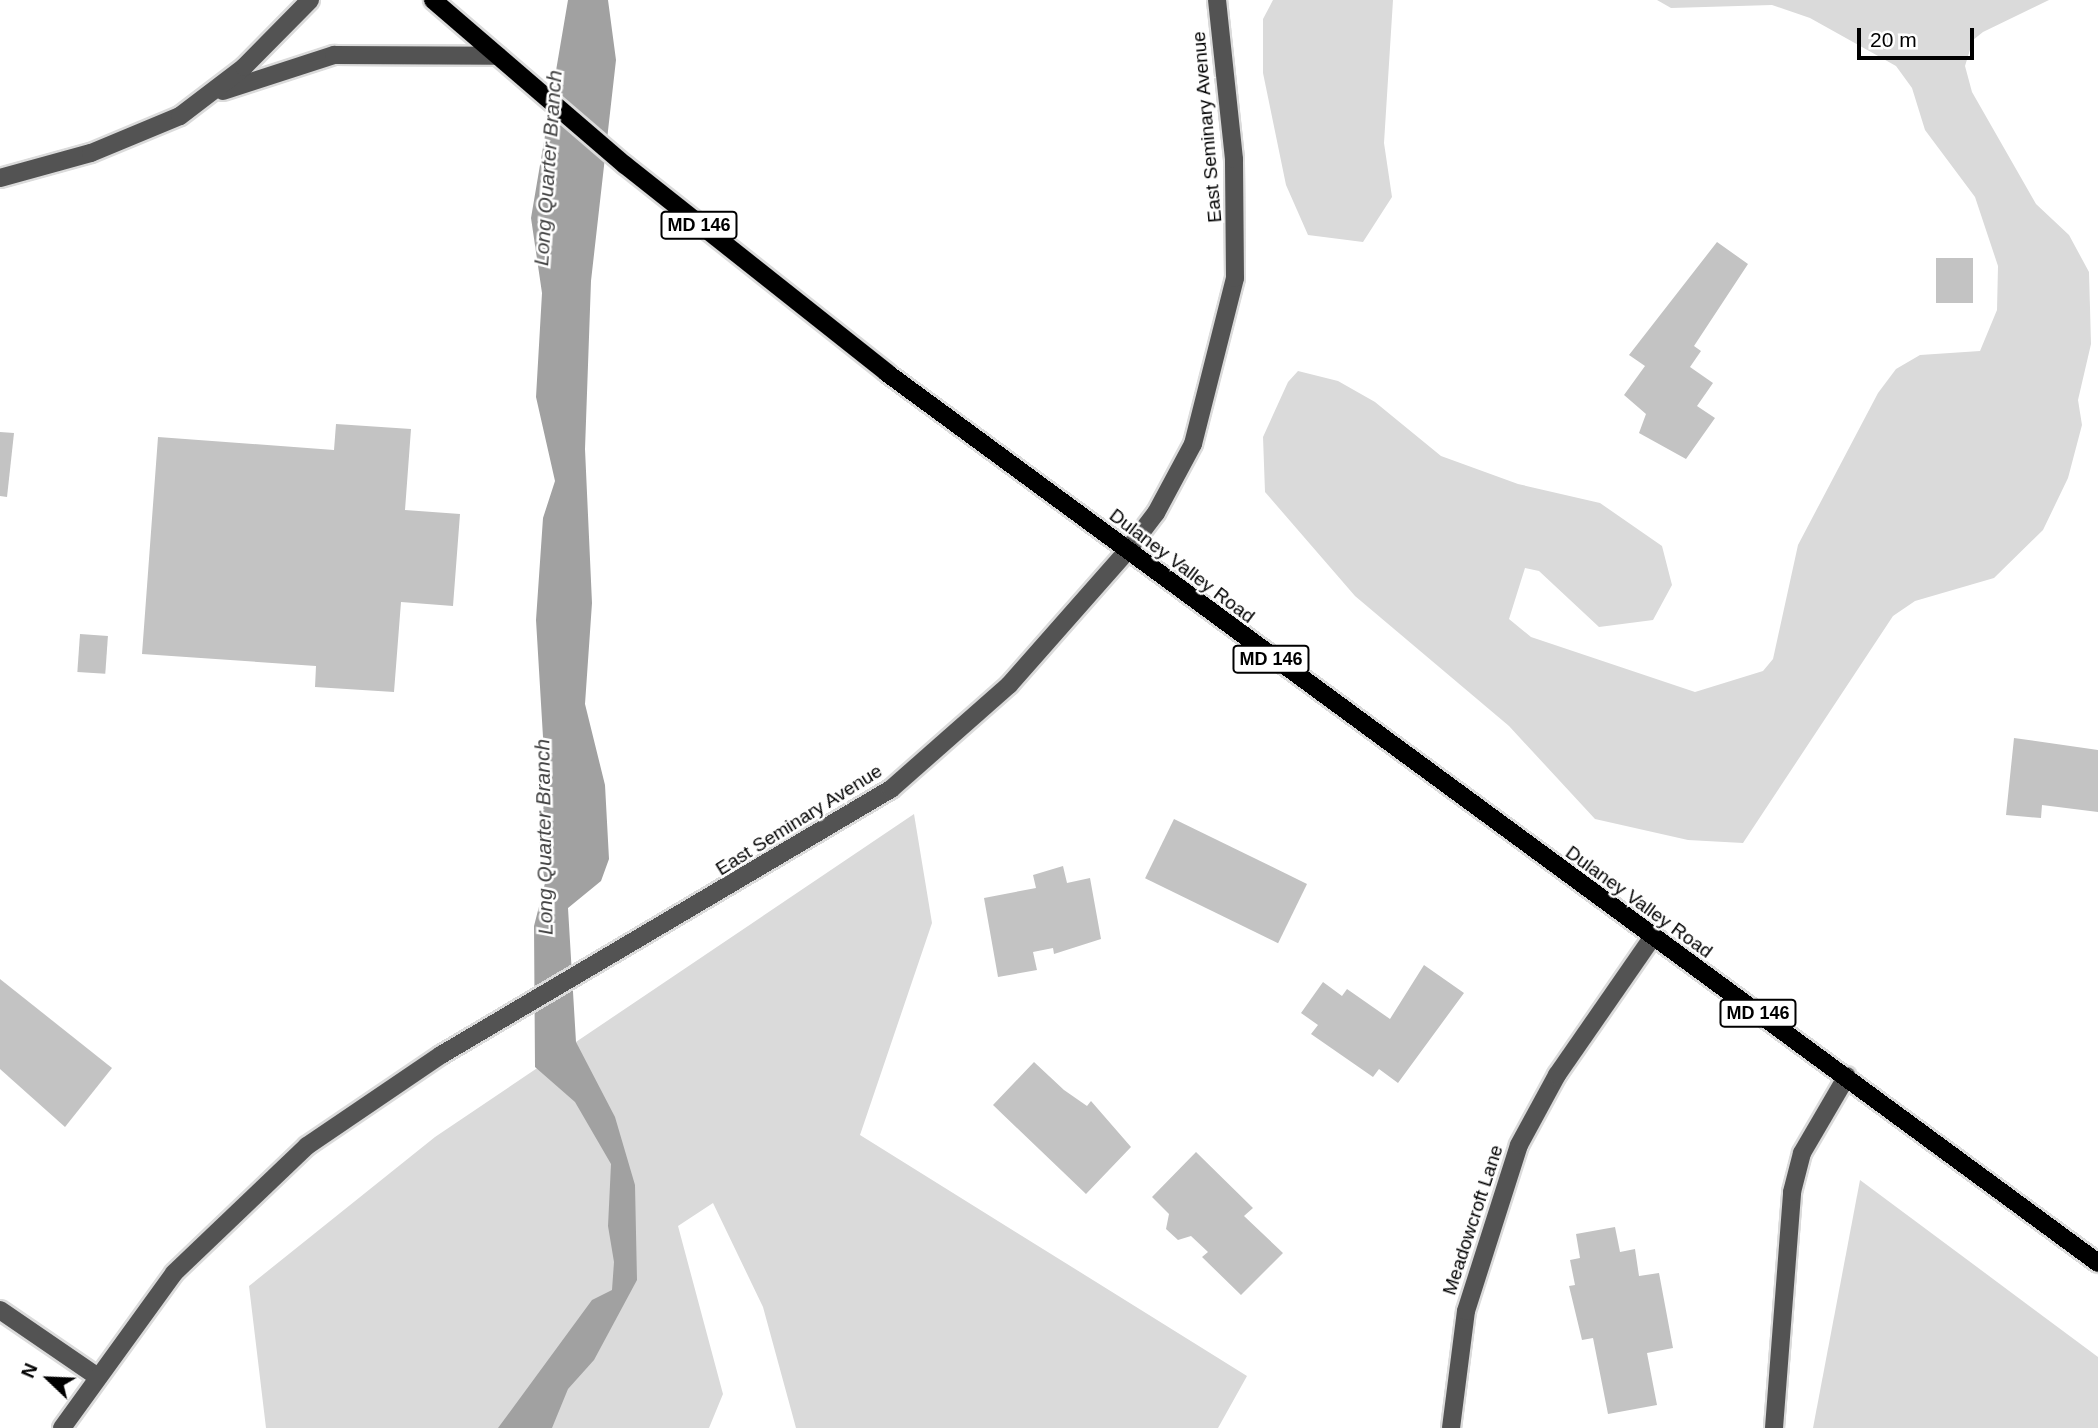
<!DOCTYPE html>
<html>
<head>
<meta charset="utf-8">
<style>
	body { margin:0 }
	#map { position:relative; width:2098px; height:1428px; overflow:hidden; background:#fff; font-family:Helvetica,sans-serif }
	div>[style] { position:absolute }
	.green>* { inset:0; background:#dadada }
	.water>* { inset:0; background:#a1a1a1 }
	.building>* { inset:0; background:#c3c3c3; transform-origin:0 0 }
	.roads { filter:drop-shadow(2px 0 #dbdbdb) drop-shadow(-2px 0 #dbdbdb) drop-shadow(0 2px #dbdbdb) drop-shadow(0 -2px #dbdbdb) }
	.minor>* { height:18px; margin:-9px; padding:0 9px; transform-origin:9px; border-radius:9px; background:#535353 }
	.major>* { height:18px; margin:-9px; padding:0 9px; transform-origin:9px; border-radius:9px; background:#000 }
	span { translate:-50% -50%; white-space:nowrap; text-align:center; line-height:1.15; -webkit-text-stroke:5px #fff; paint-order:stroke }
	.shield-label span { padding:2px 5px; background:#fff; border:2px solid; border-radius:5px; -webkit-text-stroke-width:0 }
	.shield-label { font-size:18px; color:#000; font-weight:700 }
	.street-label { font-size:19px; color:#000 }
	.water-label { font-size:21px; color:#424242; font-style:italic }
	.north { position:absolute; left:14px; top:1344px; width:70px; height:70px; -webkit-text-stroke:5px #fff; paint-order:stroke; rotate:293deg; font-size:19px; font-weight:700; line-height:28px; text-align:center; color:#000 }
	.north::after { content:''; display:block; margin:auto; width:24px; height:32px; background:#000; clip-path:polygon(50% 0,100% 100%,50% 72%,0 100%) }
	.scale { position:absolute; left:1857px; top:28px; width:117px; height:32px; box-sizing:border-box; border:4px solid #000; border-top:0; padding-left:9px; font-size:21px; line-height:24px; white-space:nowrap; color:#000; -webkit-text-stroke:5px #fff; paint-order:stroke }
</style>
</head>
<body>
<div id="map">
	<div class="green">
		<div style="clip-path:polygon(1273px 0,1393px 0,1384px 143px,1392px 197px,1363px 242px,1308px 235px,1286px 185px,1263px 73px,1263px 19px)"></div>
		<div style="clip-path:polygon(1657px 0,2049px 0,1983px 32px,1973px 40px,1965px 66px,1972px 92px,2036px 204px,2069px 235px,2089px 272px,2091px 344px,2078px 400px,2082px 425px,2068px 478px,2043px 530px,1994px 578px,1915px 601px,1893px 616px,1743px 843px,1688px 840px,1595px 819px,1509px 726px,1355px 596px,1265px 492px,1263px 437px,1288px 382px,1298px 371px,1338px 381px,1375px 402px,1441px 456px,1518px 484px,1600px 503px,1662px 546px,1672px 585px,1653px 620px,1599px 627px,1539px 571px,1525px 568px,1509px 619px,1531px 637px,1695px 692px,1763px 671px,1773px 659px,1798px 545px,1878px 393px,1896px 369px,1920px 355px,1980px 351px,1997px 310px,1998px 266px,1975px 197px,1925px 130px,1912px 88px,1896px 66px,1810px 18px,1772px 5px,1671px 8px)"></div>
		<div style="clip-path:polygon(914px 814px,932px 923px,860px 1135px,1247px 1376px,1218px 1428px,796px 1428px,763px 1307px,713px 1203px,678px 1226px,723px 1394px,709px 1428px,266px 1428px,249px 1286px,435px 1137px)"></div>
		<div style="clip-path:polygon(1860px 1180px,2098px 1357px,2098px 1428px,1813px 1428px)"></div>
	</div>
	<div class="water">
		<div style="clip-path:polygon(568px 0,608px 0,616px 60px,591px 281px,585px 449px,592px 603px,585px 704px,605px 785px,609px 859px,601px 881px,568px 908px,576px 1042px,615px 1117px,635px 1185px,637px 1280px,594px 1360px,568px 1389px,552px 1428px,498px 1428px,592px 1300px,612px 1290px,614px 1262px,608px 1226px,611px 1164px,575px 1102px,535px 1067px,534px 926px,545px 883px,539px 843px,546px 787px,536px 620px,543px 518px,555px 481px,536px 397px,542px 293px,531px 218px)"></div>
	</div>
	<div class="building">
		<div style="clip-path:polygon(1717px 242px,1748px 264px,1694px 346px,1701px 351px,1690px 367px,1713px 383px,1697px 406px,1715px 418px,1686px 459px,1639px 433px,1646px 414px,1624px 395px,1645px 366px,1629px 355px)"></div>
		<div style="left:1936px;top:258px;width:37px;height:45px"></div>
		<div style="clip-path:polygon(336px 424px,411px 429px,405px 510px,460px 514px,453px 606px,401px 602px,394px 692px,315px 687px,316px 666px,142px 654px,158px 437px,334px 450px)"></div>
		<div style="clip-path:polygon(0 432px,14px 433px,7px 497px,0 496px)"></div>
		<div style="left:80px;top:634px;width:28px;height:38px;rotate:4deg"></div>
		<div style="clip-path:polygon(2014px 738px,2098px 750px,2098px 812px,2042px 805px,2041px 818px,2006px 815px)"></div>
		<div style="left:1174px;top:819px;width:148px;height:66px;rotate:26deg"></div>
		<div style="clip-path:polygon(1063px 866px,1067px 883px,1090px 878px,1101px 939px,1054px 954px,1053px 948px,1033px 952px,1037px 970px,998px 977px,984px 898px,1036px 888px,1033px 875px)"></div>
		<div style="clip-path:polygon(1424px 965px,1464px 993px,1398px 1083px,1379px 1069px,1373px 1077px,1311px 1034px,1318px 1025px,1301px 1013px,1323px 982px,1342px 996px,1347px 989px,1390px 1019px)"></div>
		<div style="clip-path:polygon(0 979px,112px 1068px,65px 1127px,0 1069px)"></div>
		<div style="clip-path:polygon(1034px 1062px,1064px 1090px,1087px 1106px,1091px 1101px,1131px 1147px,1086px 1194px,993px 1105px)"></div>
		<div style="clip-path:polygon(1196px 1152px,1253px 1208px,1244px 1216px,1283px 1253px,1241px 1295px,1202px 1257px,1208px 1252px,1191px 1236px,1178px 1240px,1166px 1229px,1169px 1214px,1152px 1197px)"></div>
		<div style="clip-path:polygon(1615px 1227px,1620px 1252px,1635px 1249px,1639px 1276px,1659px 1273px,1673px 1348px,1647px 1353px,1657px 1405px,1608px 1414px,1593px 1338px,1582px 1340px,1569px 1286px,1575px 1285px,1570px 1260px,1580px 1258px,1576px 1234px)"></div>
	</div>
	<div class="roads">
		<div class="minor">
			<div style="left:223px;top:91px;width:117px;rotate:-18deg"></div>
			<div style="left:334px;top:55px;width:164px;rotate:0.3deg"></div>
			<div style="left:0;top:178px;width:94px;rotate:-15.4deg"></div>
			<div style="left:91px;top:153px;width:96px;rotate:-22.6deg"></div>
			<div style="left:180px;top:116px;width:81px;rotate:-37.4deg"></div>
			<div style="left:244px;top:67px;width:94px;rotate:-45.4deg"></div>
			<div style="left:0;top:1310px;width:115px;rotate:34.4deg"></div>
			<div style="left:62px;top:1428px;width:191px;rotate:-54.1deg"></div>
			<div style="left:174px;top:1273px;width:184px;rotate:-43.7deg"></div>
			<div style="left:307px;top:1146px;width:162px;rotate:-34.2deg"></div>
			<div style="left:441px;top:1055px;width:523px;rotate:-30.59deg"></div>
			<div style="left:891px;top:789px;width:157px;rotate:-41.4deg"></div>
			<div style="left:1009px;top:685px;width:179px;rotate:-48.6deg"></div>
			<div style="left:1127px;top:551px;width:48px;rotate:-52.7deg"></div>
			<div style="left:1156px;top:513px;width:78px;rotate:-61.8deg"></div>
			<div style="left:1193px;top:444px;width:171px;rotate:-75.8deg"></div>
			<div style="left:1235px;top:278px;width:119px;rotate:-90.5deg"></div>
			<div style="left:1234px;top:159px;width:160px;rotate:-96.1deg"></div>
			<div style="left:1451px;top:1428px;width:118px;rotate:-82.7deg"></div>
			<div style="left:1466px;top:1311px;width:174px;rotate:-72.3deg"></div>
			<div style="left:1519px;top:1145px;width:80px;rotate:-61.5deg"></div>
			<div style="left:1557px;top:1075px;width:167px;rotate:-55.3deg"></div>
			<div style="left:1774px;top:1428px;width:237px;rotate:-85.6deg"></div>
			<div style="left:1792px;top:1192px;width:40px;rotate:-75.6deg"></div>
			<div style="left:1802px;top:1153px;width:89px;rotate:-59.7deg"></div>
		</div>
		<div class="major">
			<div style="left:433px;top:0;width:253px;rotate:40.7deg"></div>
			<div style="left:625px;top:165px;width:335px;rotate:38.4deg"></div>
			<div style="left:887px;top:373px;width:1503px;rotate:36.31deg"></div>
		</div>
	</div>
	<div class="shield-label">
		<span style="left:699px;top:225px">MD 146</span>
		<span style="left:1271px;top:659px">MD 146</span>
		<span style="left:1758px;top:1013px">MD 146</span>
	</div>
	<div class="street-label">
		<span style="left:1207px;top:127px;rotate:-95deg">East Seminary Avenue</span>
		<span style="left:1182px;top:566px;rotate:37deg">Dulaney Valley Road</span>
		<span style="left:799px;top:820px;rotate:-32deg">East Seminary Avenue</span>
		<span style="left:1639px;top:902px;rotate:36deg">Dulaney Valley Road</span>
		<span style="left:1473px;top:1220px;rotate:-72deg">Meadowcroft Lane</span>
	</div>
	<div class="water-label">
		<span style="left:548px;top:168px;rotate:-86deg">Long Quarter Branch</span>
		<span style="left:544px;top:837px;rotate:-91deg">Long Quarter Branch</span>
	</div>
	<div class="north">N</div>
	<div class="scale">20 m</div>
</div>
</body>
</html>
